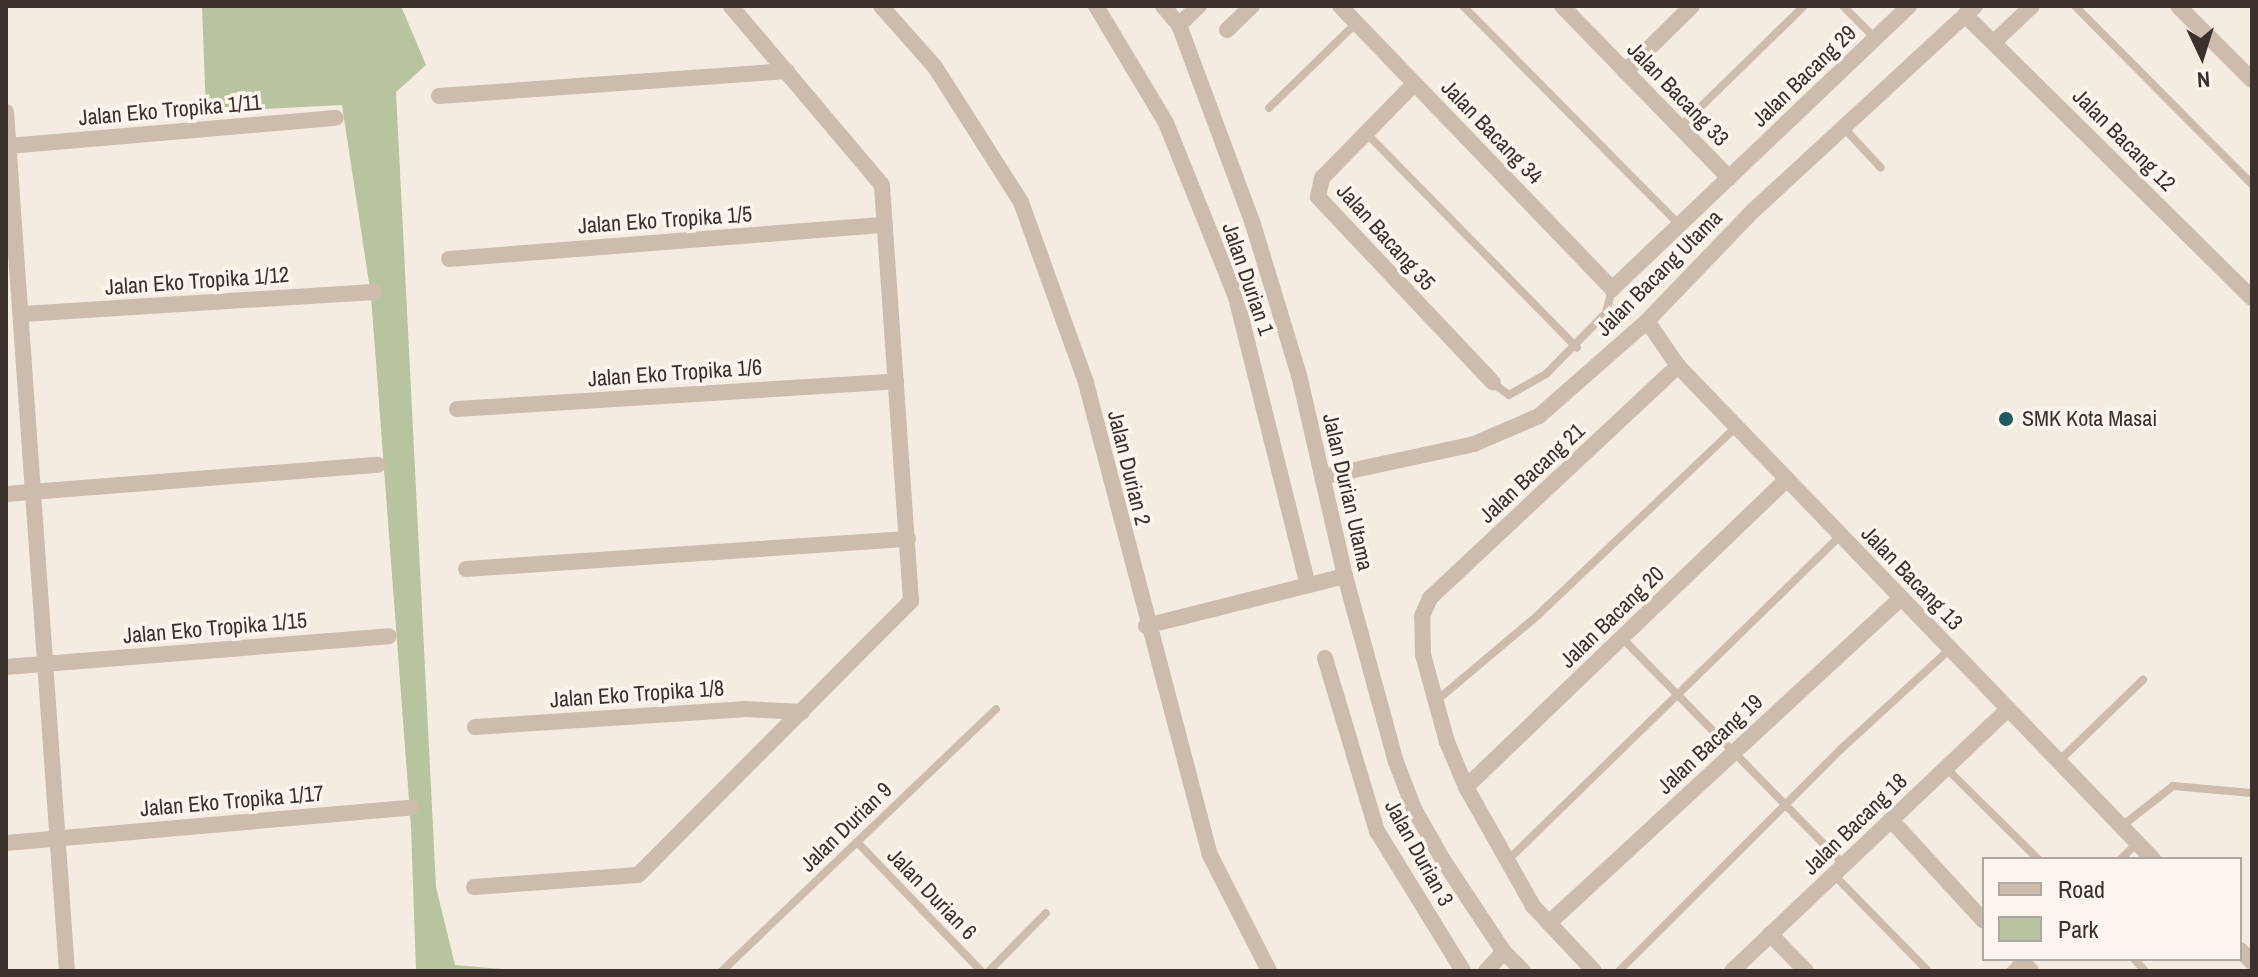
<!DOCTYPE html>
<html>
<head>
<meta charset="utf-8">
<style>
	body { margin:0 }
	#map { position:relative; width:2258px; height:977px; overflow:hidden; background:#f4ebe1; font-family:"Archivo Narrow",sans-serif }
	div>[style] { position:absolute }
	.green>* { inset:0; background:#b8c4a0 }
	.service>* { height:8px; margin:-4px; padding:0 4px; transform-origin:4px; border-radius:4px; background:#cdbbac }
	.minor>* { height:16px; margin:-8px; padding:0 8px; transform-origin:8px; border-radius:8px; background:#cdbbac }
	.dots>* { width:22px; height:22px; translate:-50% -50%; box-sizing:border-box; border:4px solid #fbf5ee; border-radius:50% }
	span { translate:-50% -50%; white-space:nowrap; text-align:center; line-height:1.15; -webkit-text-stroke:7px #fbf5ee; paint-order:stroke }
	.street-label { font-size:22px; color:#3b302b }
	.poi-label { font-size:22px; color:#3b302b }
	.left { translate:0 -50%; text-align:left }
	.frame { position:absolute; inset:0; border:8px solid #3b302b; pointer-events:none }
	.legend { position:absolute; left:1982px; top:857px; width:260px; height:104px; box-sizing:border-box; background:#fbf5ee; border:2px solid #aea6a0; margin:0; padding:10px 14px; list-style:none; font-size:24px; color:#3b302b }
	.legend li { display:flex; align-items:center; gap:16px; height:40px }
	.legend b { width:40px; border:2px solid #aea6a0 }
	.north { position:absolute; left:2162px; top:16px; width:80px; height:80px; -webkit-text-stroke:6px #fbf5ee; paint-order:stroke; rotate:176deg; font-size:22px; font-weight:700; line-height:32px; text-align:center; color:#3b302b }
	.north::after { content:''; display:block; margin:auto; width:28px; height:36px; background:#3b302b; clip-path:polygon(50% 0,100% 100%,50% 72%,0 100%) }
</style>
</head>
<body>
<div id="map">
	<div class="green">
		<div style="clip-path:polygon(202px 6px,401px 6px,426px 65px,396px 92px,436px 887px,455px 965px,526px 971px,416px 971px,411px 827px,371px 296px,342px 105px,206px 112px)"></div>
	</div>
	<div class="service">
		<div style="left:1463px;top:6px;width:307px;rotate:45.3deg"></div>
		<div style="left:1843px;top:6px;width:45px;rotate:45deg"></div>
		<div style="left:2075px;top:6px;width:251px;rotate:45.2deg"></div>
		<div style="left:1269px;top:108px;width:122px;rotate:-44.3deg"></div>
		<div style="left:1680px;top:127px;width:173px;rotate:-44.3deg"></div>
		<div style="left:1844px;top:128px;width:54px;rotate:47.2deg"></div>
		<div style="left:1366px;top:133px;width:301px;rotate:45.5deg"></div>
		<div style="left:1493px;top:383px;width:20px;rotate:37deg"></div>
		<div style="left:1509px;top:395px;width:43px;rotate:-29.6deg"></div>
		<div style="left:1546px;top:374px;width:86px;rotate:-45.5deg"></div>
		<div style="left:1606px;top:313px;width:25px;rotate:-76deg"></div>
		<div style="left:1622px;top:638px;width:318px;rotate:45.6deg"></div>
		<div style="left:1436px;top:701px;width:133px;rotate:-40.1deg"></div>
		<div style="left:1538px;top:615px;width:273px;rotate:-43.5deg"></div>
		<div style="left:2059px;top:761px;width:117px;rotate:-44deg"></div>
		<div style="left:1946px;top:768px;width:129px;rotate:44.7deg"></div>
		<div style="left:2122px;top:826px;width:65px;rotate:-38.1deg"></div>
		<div style="left:2173px;top:786px;width:79px;rotate:5.1deg"></div>
		<div style="left:857px;top:842px;width:179px;rotate:46.1deg"></div>
		<div style="left:2121px;top:859px;width:23px;rotate:-45deg"></div>
		<div style="left:1506px;top:862px;width:468px;rotate:-44.3deg"></div>
		<div style="left:1834px;top:875px;width:134px;rotate:45.6deg"></div>
		<div style="left:2134px;top:959px;width:16px;rotate:47deg"></div>
		<div style="left:722px;top:971px;width:379px;rotate:-43.7deg"></div>
		<div style="left:989px;top:971px;width:81px;rotate:-45.5deg"></div>
		<div style="left:1619px;top:971px;width:314px;rotate:-45deg"></div>
		<div style="left:1841px;top:749px;width:148px;rotate:-42.5deg"></div>
		<div style="left:2010px;top:971px;width:16px;rotate:-45deg"></div>
	</div>
	<div class="minor">
		<div style="left:881px;top:6px;width:81px;rotate:48.5deg"></div>
		<div style="left:935px;top:67px;width:160px;rotate:57.5deg"></div>
		<div style="left:1021px;top:202px;width:192px;rotate:70.2deg"></div>
		<div style="left:1086px;top:383px;width:486px;rotate:75.3deg"></div>
		<div style="left:1209px;top:853px;width:132px;rotate:63deg"></div>
		<div style="left:1096px;top:6px;width:136px;rotate:59.1deg"></div>
		<div style="left:1166px;top:123px;width:188px;rotate:68.1deg"></div>
		<div style="left:1236px;top:297px;width:297px;rotate:76deg"></div>
		<div style="left:1163px;top:6px;width:25px;rotate:50deg"></div>
		<div style="left:1179px;top:25px;width:212px;rotate:69.6deg"></div>
		<div style="left:1253px;top:224px;width:158px;rotate:73.1deg"></div>
		<div style="left:1299px;top:375px;width:206px;rotate:77.1deg"></div>
		<div style="left:1345px;top:576px;width:193px;rotate:74.7deg"></div>
		<div style="left:1396px;top:762px;width:50px;rotate:69deg"></div>
		<div style="left:1414px;top:809px;width:59px;rotate:60.4deg"></div>
		<div style="left:1443px;top:860px;width:110px;rotate:56.5deg"></div>
		<div style="left:1504px;top:952px;width:27px;rotate:45deg"></div>
		<div style="left:1340px;top:6px;width:393px;rotate:46.1deg"></div>
		<div style="left:1612px;top:289px;width:410px;rotate:-43.6deg"></div>
		<div style="left:1562px;top:6px;width:240px;rotate:45.8deg"></div>
		<div style="left:2178px;top:6px;width:105px;rotate:45deg"></div>
		<div style="left:1965px;top:15px;width:403px;rotate:44.6deg"></div>
		<div style="left:1179px;top:25px;width:28px;rotate:-44deg"></div>
		<div style="left:1227px;top:30px;width:35px;rotate:-44deg"></div>
		<div style="left:1994px;top:42px;width:52px;rotate:-43.5deg"></div>
		<div style="left:1625px;top:72px;width:94px;rotate:-44.6deg"></div>
		<div style="left:1414px;top:84px;width:132px;rotate:134.4deg"></div>
		<div style="left:1322px;top:178px;width:19px;rotate:102deg"></div>
		<div style="left:1318px;top:197px;width:255px;rotate:46.7deg"></div>
		<div style="left:439px;top:96px;width:349px;rotate:-4.1deg"></div>
		<div style="left:6px;top:112px;width:861px;rotate:85.94deg"></div>
		<div style="left:8px;top:146px;width:329px;rotate:-4.9deg"></div>
		<div style="left:449px;top:259px;width:437px;rotate:-4.5deg"></div>
		<div style="left:23px;top:314px;width:352px;rotate:-3.6deg"></div>
		<div style="left:1647px;top:321px;width:55px;rotate:55.4deg"></div>
		<div style="left:1678px;top:366px;width:685px;rotate:46.07deg"></div>
		<div style="left:457px;top:409px;width:440px;rotate:-3.6deg"></div>
		<div style="left:1322px;top:477px;width:156px;rotate:-12.2deg"></div>
		<div style="left:1474px;top:444px;width:71px;rotate:-23.3deg"></div>
		<div style="left:1539px;top:416px;width:144px;rotate:-41.3deg"></div>
		<div style="left:1647px;top:321px;width:154px;rotate:-46.1deg"></div>
		<div style="left:1754px;top:210px;width:301px;rotate:-42.7deg"></div>
		<div style="left:6px;top:494px;width:373px;rotate:-4.5deg"></div>
		<div style="left:466px;top:569px;width:443px;rotate:-3.9deg"></div>
		<div style="left:1146px;top:626px;width:205px;rotate:-14.1deg"></div>
		<div style="left:1325px;top:658px;width:181px;rotate:73.3deg"></div>
		<div style="left:1377px;top:831px;width:164px;rotate:58.4deg"></div>
		<div style="left:6px;top:667px;width:384px;rotate:-4.6deg"></div>
		<div style="left:475px;top:727px;width:269px;rotate:-3.8deg"></div>
		<div style="left:743px;top:709px;width:59px;rotate:2.9deg"></div>
		<div style="left:1466px;top:787px;width:445px;rotate:-43.8deg"></div>
		<div style="left:1891px;top:820px;width:137px;rotate:47.4deg"></div>
		<div style="left:6px;top:843px;width:406px;rotate:-5deg"></div>
		<div style="left:474px;top:887px;width:164px;rotate:-4.2deg"></div>
		<div style="left:638px;top:875px;width:387px;rotate:-45.1deg"></div>
		<div style="left:911px;top:601px;width:417px;rotate:-94deg"></div>
		<div style="left:882px;top:185px;width:234px;rotate:-130.2deg"></div>
		<div style="left:1549px;top:923px;width:479px;rotate:-42.7deg"></div>
		<div style="left:1770px;top:934px;width:52px;rotate:45.8deg"></div>
		<div style="left:2240px;top:950px;width:17px;rotate:45deg"></div>
		<div style="left:2020px;top:959px;width:16px;rotate:47deg"></div>
		<div style="left:1486px;top:971px;width:26px;rotate:-47deg"></div>
		<div style="left:1594px;top:971px;width:89px;rotate:-133.2deg"></div>
		<div style="left:1533px;top:906px;width:137px;rotate:-119.4deg"></div>
		<div style="left:1466px;top:787px;width:49px;rotate:-112.9deg"></div>
		<div style="left:1447px;top:742px;width:90px;rotate:-105.4deg"></div>
		<div style="left:1423px;top:655px;width:39px;rotate:-91deg"></div>
		<div style="left:1422px;top:616px;width:20px;rotate:-66deg"></div>
		<div style="left:1430px;top:598px;width:340px;rotate:-43.1deg"></div>
		<div style="left:1732px;top:971px;width:381px;rotate:-43.5deg"></div>
	</div>
	<div class="dots">
		<div style="left:2006px;top:419px;background:#1f5a5e"></div>
	</div>
	<div class="street-label">
		<span style="left:1804px;top:76px;rotate:-44deg">Jalan Bacang 29</span>
		<span style="left:1678px;top:94px;rotate:46deg">Jalan Bacang 33</span>
		<span style="left:170px;top:110px;rotate:-5deg">Jalan Eko Tropika 1/11</span>
		<span style="left:1492px;top:132px;rotate:46deg">Jalan Bacang 34</span>
		<span style="left:2124px;top:140px;rotate:45deg">Jalan Bacang 12</span>
		<span style="left:665px;top:220px;rotate:-4deg">Jalan Eko Tropika 1/5</span>
		<span style="left:1386px;top:237px;rotate:48deg">Jalan Bacang 35</span>
		<span style="left:1659px;top:273px;rotate:-45deg">Jalan Bacang Utama</span>
		<span style="left:1248px;top:279px;rotate:71deg">Jalan Durian 1</span>
		<span style="left:197px;top:281px;rotate:-4deg">Jalan Eko Tropika 1/12</span>
		<span style="left:675px;top:373px;rotate:-4deg">Jalan Eko Tropika 1/6</span>
		<span style="left:1129px;top:468px;rotate:76deg">Jalan Durian 2</span>
		<span style="left:1532px;top:473px;rotate:-43deg">Jalan Bacang 21</span>
		<span style="left:1348px;top:492px;rotate:77deg">Jalan Durian Utama</span>
		<span style="left:1912px;top:578px;rotate:46deg">Jalan Bacang 13</span>
		<span style="left:1612px;top:617px;rotate:-44deg">Jalan Bacang 20</span>
		<span style="left:215px;top:628px;rotate:-5deg">Jalan Eko Tropika 1/15</span>
		<span style="left:637px;top:694px;rotate:-4deg">Jalan Eko Tropika 1/8</span>
		<span style="left:1710px;top:744px;rotate:-43deg">Jalan Bacang 19</span>
		<span style="left:232px;top:801px;rotate:-5deg">Jalan Eko Tropika 1/17</span>
		<span style="left:1855px;top:824px;rotate:-44deg">Jalan Bacang 18</span>
		<span style="left:846px;top:827px;rotate:-44deg">Jalan Durian 9</span>
		<span style="left:1419px;top:853px;rotate:61deg">Jalan Durian 3</span>
		<span style="left:932px;top:894px;rotate:46deg">Jalan Durian 6</span>
	</div>
	<div class="poi-label">
		<span class="left" style="left:2022px;top:419px">SMK Kota Masai</span>
	</div>
	<div class="frame"></div>
	<ul class="legend">
	<li><b style="height:10px;background:#cdbbac"></b>Road</li>
	<li><b style="height:22px;background:#b8c4a0"></b>Park</li>
	</ul>
	<div class="north">N</div>
</div>
</body>
</html>
